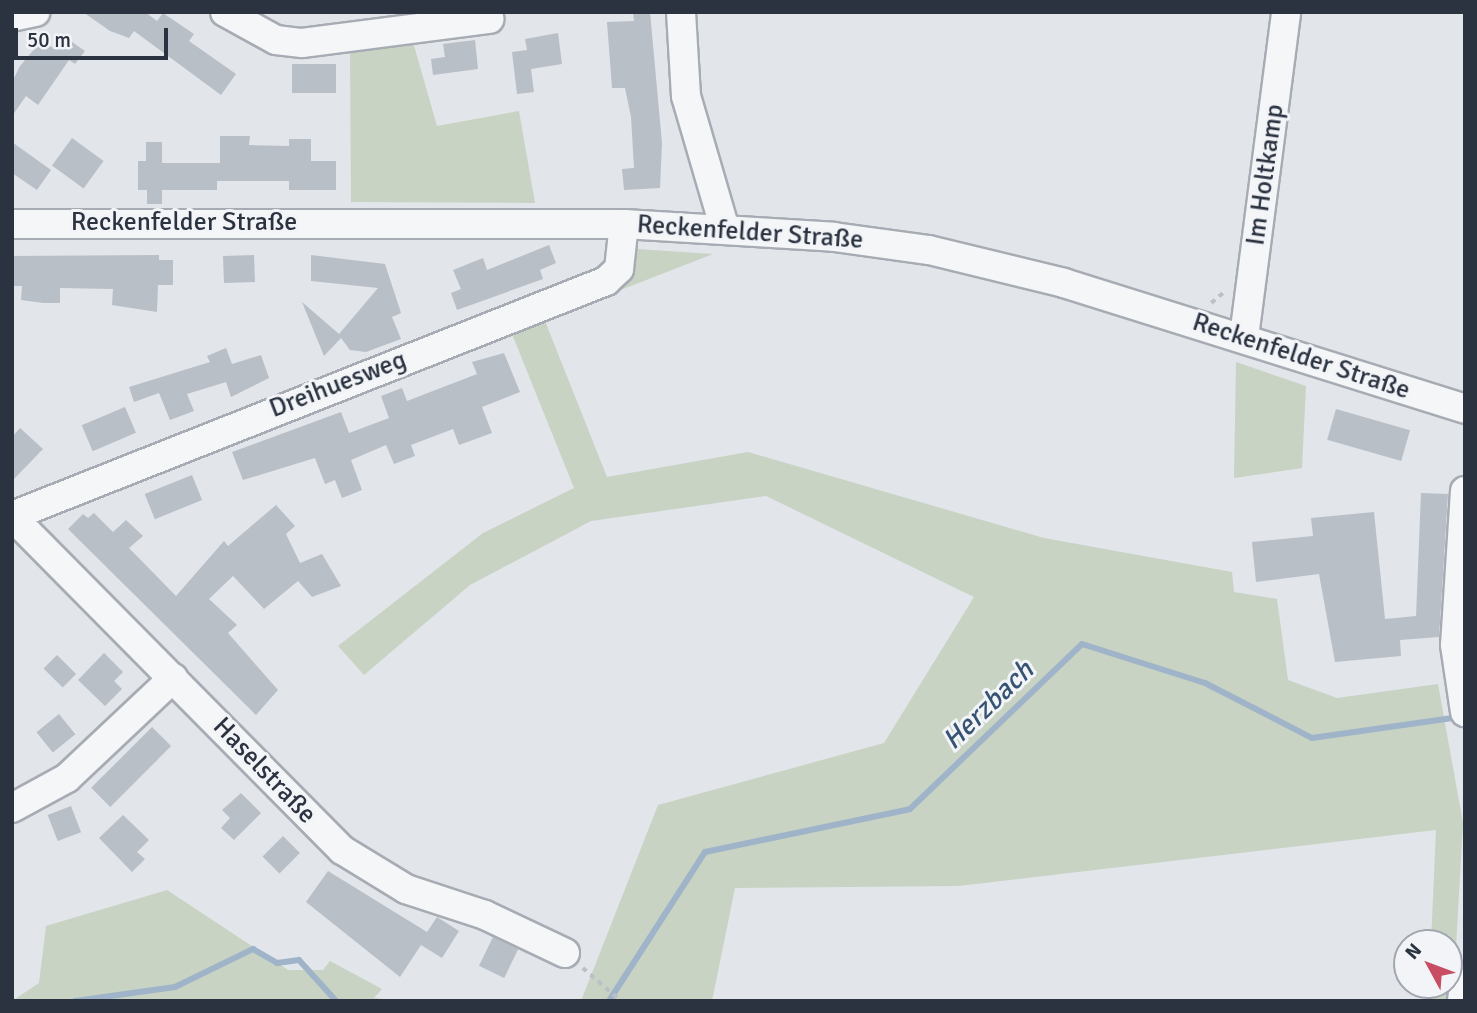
<!DOCTYPE html>
<html>
<head>
<meta charset="utf-8">
<style>
	body { margin:0 }
	#map { position:relative; width:1477px; height:1013px; overflow:hidden; background:#e2e5ea; font-family:Signika,sans-serif }
	div>[style] { position:absolute }
	.green>* { inset:0; background:#c8d3c4 }
	.stream>* { height:6px; margin:-3px; padding:0 3px; transform-origin:3px; border-radius:3px; background:#9fb4c8 }
	.building>* { inset:0; background:#b9bfc7; transform-origin:0 0 }
	.path>* { height:3.5px; margin-top:-1.75px; transform-origin:0; background:repeating-linear-gradient(90deg,#bcbfc5 0 5px,transparent 0 10px) }
	.roads { filter:drop-shadow(2px 0 #a7acb4) drop-shadow(-2px 0 #a7acb4) drop-shadow(0 2px #a7acb4) drop-shadow(0 -2px #a7acb4) }
	.minor>* { height:28px; margin:-14px; padding:0 14px; transform-origin:14px; border-radius:14px; background:#f5f6f8 }
	span { translate:-50% -50%; white-space:nowrap; text-align:center; line-height:1.15; -webkit-text-stroke:6px #f2f4f7; paint-order:stroke }
	.street-label { font-size:26px; color:#2b3341 }
	.water-label { font-size:28px; color:#365374; font-style:italic }
	.frame { position:absolute; inset:0; border:14px solid #2b3341; pointer-events:none }
	.north { position:absolute; left:1393px; top:929px; width:70px; height:70px; box-sizing:border-box; background:#f2f4f7; border:2px solid #a2a7ae; border-radius:50%; rotate:311deg; font-size:19px; font-weight:700; line-height:28px; text-align:center; color:#2b3341 }
	.north::after { content:''; display:block; margin:auto; width:24px; height:32px; background:#c94d62; clip-path:polygon(50% 0,100% 100%,50% 72%,0 100%) }
	.scale { position:absolute; left:14px; top:28px; width:154px; height:32px; box-sizing:border-box; border:4px solid #2b3341; border-top:0; padding-left:9px; font-size:21px; line-height:24px; white-space:nowrap; color:#2b3341; -webkit-text-stroke:5px #f2f4f7; paint-order:stroke }
</style>
</head>
<body>
<div id="map">
	<div class="green">
		<div style="clip-path:polygon(413px 42px,437px 126px,519px 111px,535px 203px,351px 202px,350px 49px)"></div>
		<div style="clip-path:polygon(637px 249px,713px 254px,618px 291px)"></div>
		<div style="clip-path:polygon(545px 321px,607px 477px,748px 452px,1044px 538px,1232px 572px,1234px 592px,1277px 599px,1288px 680px,1337px 698px,1438px 684px,1463px 823px,1453px 1001px,1428px 1001px,1429px 985px,1449px 985px,1449px 943px,1431px 943px,1436px 830px,959px 886px,735px 888px,712px 1001px,581px 1001px,658px 805px,884px 743px,974px 597px,766px 496px,591px 521px,470px 585px,364px 675px,338px 646px,483px 533px,574px 488px,512px 334px)"></div>
		<div style="clip-path:polygon(1236px 362px,1306px 386px,1302px 468px,1234px 478px)"></div>
		<div style="clip-path:polygon(167px 890px,288px 970px,323px 970px,330px 961px,382px 989px,374px 998px,401px 1001px,12px 1001px,39px 983px,46px 926px)"></div>
	</div>
	<div class="stream">
		<div style="left:75px;top:1001px;width:101px;rotate:-8deg"></div>
		<div style="left:175px;top:987px;width:87px;rotate:-26deg"></div>
		<div style="left:253px;top:949px;width:28px;rotate:30deg"></div>
		<div style="left:277px;top:963px;width:22px;rotate:-8deg"></div>
		<div style="left:299px;top:960px;width:55px;rotate:47.9deg"></div>
		<div style="left:609px;top:1001px;width:177px;rotate:-57.2deg"></div>
		<div style="left:705px;top:852px;width:209px;rotate:-11.8deg"></div>
		<div style="left:910px;top:809px;width:238px;rotate:-43.8deg"></div>
		<div style="left:1082px;top:644px;width:129px;rotate:17.6deg"></div>
		<div style="left:1205px;top:683px;width:120px;rotate:27.2deg"></div>
		<div style="left:1312px;top:738px;width:149px;rotate:-8.1deg"></div>
	</div>
	<div class="building">
		<div style="clip-path:polygon(83px 12px,145px 12px,157px 21px,163px 13px,194px 34px,189px 41px,236px 74px,221px 95px,134px 31px,129px 38px,110px 31px)"></div>
		<div style="clip-path:polygon(633px 12px,650px 12px,662px 143px,660px 188px,624px 190px,622px 169px,634px 168px,631px 117px,625px 88px,612px 88px,607px 22px,634px 21px)"></div>
		<div style="clip-path:polygon(558px 33px,562px 64px,531px 69px,534px 92px,517px 94px,512px 52px,527px 50px,525px 39px)"></div>
		<div style="clip-path:polygon(62px 35px,85px 51px,75px 64px,69px 60px,38px 105px,26px 96px,12px 116px,12px 82px,20px 66px,42px 40px,53px 48px)"></div>
		<div style="clip-path:polygon(475px 40px,478px 69px,433px 75px,431px 59px,445px 57px,443px 44px)"></div>
		<div style="left:292px;top:64px;width:44px;height:29px"></div>
		<div style="clip-path:polygon(220px 136px,250px 136px,249px 145px,289px 146px,289px 139px,311px 139px,311px 161px,336px 161px,336px 190px,289px 190px,289px 181px,217px 181px,217px 190px,162px 190px,162px 204px,147px 204px,147px 190px,138px 190px,138px 161px,146px 161px,146px 142px,162px 142px,162px 163px,220px 163px)"></div>
		<div style="left:72px;top:138px;width:39px;height:34px;rotate:36deg"></div>
		<div style="clip-path:polygon(12px 142px,51px 170px,37px 190px,12px 173px)"></div>
		<div style="clip-path:polygon(549px 245px,556px 263px,540px 270px,543px 279px,457px 310px,451px 293px,461px 289px,453px 270px,483px 258px,487px 270px)"></div>
		<div style="clip-path:polygon(159px 255px,159px 260px,173px 260px,173px 285px,158px 285px,157px 312px,112px 305px,113px 289px,60px 288px,60px 303px,43px 303px,21px 300px,22px 286px,12px 286px,12px 256px)"></div>
		<div style="left:254px;top:255px;width:27px;height:31px;rotate:88deg"></div>
		<div style="clip-path:polygon(311px 255px,385px 264px,401px 313px,392px 317px,401px 339px,366px 352px,350px 350px,341px 338px,324px 356px,302px 302px,339px 334px,378px 288px,311px 281px)"></div>
		<div style="clip-path:polygon(226px 348px,232px 364px,261px 355px,269px 378px,231px 397px,226px 382px,187px 394px,194px 411px,170px 420px,159px 393px,134px 402px,129px 387px,210px 362px,207px 356px)"></div>
		<div style="clip-path:polygon(504px 353px,520px 392px,482px 407px,492px 433px,459px 445px,453px 429px,411px 445px,415px 456px,394px 464px,386px 445px,351px 460px,362px 490px,342px 498px,335px 480px,325px 484px,315px 458px,243px 480px,232px 452px,341px 412px,349px 433px,389px 418px,381px 396px,402px 388px,407px 401px,477px 374px,472px 362px)"></div>
		<div style="left:125px;top:407px;width:28px;height:47px;rotate:67deg"></div>
		<div style="left:1336px;top:409px;width:77px;height:32px;rotate:16deg"></div>
		<div style="clip-path:polygon(20px 428px,43px 449px,12px 481px,12px 437px)"></div>
		<div style="left:192px;top:475px;width:27px;height:51px;rotate:68deg"></div>
		<div style="clip-path:polygon(1421px 493px,1448px 494px,1439px 637px,1400px 640px,1401px 656px,1335px 662px,1319px 574px,1256px 582px,1252px 542px,1313px 536px,1311px 518px,1374px 512px,1385px 619px,1416px 616px)"></div>
		<div style="clip-path:polygon(276px 505px,295px 526px,286px 534px,300px 563px,322px 554px,341px 586px,312px 597px,298px 581px,264px 609px,233px 576px,209px 599px,237px 625px,228px 633px,278px 690px,256px 715px,68px 529px,83px 514px,88px 518px,94px 513px,113px 532px,126px 520px,143px 536px,129px 548px,176px 596px,224px 541px,228px 546px)"></div>
		<div style="clip-path:polygon(104px 653px,123px 672px,114px 681px,122px 689px,105px 706px,78px 680px)"></div>
		<div style="left:57px;top:655px;width:27px;height:19px;rotate:45deg"></div>
		<div style="left:59px;top:714px;width:26px;height:29px;rotate:51deg"></div>
		<div style="left:152px;top:727px;width:27px;height:86px;rotate:45deg"></div>
		<div style="clip-path:polygon(241px 793px,261px 813px,234px 840px,221px 828px,230px 818px,222px 810px)"></div>
		<div style="left:71px;top:806px;width:28px;height:25px;rotate:69deg"></div>
		<div style="clip-path:polygon(123px 815px,149px 840px,137px 852px,145px 859px,132px 872px,99px 838px)"></div>
		<div style="left:283px;top:836px;width:24px;height:29px;rotate:45deg"></div>
		<div style="clip-path:polygon(328px 871px,427px 932px,437px 917px,459px 931px,442px 958px,421px 945px,400px 977px,306px 902px)"></div>
		<div style="left:493px;top:937px;width:28px;height:32px;rotate:26deg"></div>
	</div>
	<div class="path">
		<div style="left:1211px;top:303px;width:17px;rotate:-40deg"></div>
		<div style="left:583px;top:968px;width:50px;rotate:41deg"></div>
	</div>
	<div class="roads">
		<div class="minor">
			<div style="left:225px;top:12px;width:58px;rotate:28.8deg"></div>
			<div style="left:276px;top:40px;width:26px;rotate:7deg"></div>
			<div style="left:302px;top:43px;width:189px;rotate:-7.3deg"></div>
			<div style="left:681px;top:12px;width:84px;rotate:86.6deg"></div>
			<div style="left:686px;top:96px;width:135px;rotate:73.7deg"></div>
			<div style="left:12px;top:17px;width:24px;rotate:-12deg"></div>
			<div style="left:12px;top:224px;width:612px"></div>
			<div style="left:624px;top:224px;width:210px;rotate:3.5deg"></div>
			<div style="left:834px;top:237px;width:96px;rotate:7.8deg"></div>
			<div style="left:929px;top:250px;width:139px;rotate:13.7deg"></div>
			<div style="left:1064px;top:283px;width:420px;rotate:17.4deg"></div>
			<div style="left:1244px;top:337px;width:328px;rotate:-82.6deg"></div>
			<div style="left:1465px;top:491px;width:154px;rotate:93.7deg"></div>
			<div style="left:1455px;top:645px;width:68px;rotate:81.5deg"></div>
			<div style="left:12px;top:808px;width:63px;rotate:-28.6deg"></div>
			<div style="left:67px;top:778px;width:146px;rotate:-43.3deg"></div>
			<div style="left:565px;top:953px;width:89px;rotate:-154.6deg"></div>
			<div style="left:485px;top:915px;width:83px;rotate:-161.8deg"></div>
			<div style="left:406px;top:889px;width:75px;rotate:-148.6deg"></div>
			<div style="left:342px;top:850px;width:470px;rotate:-134.7deg"></div>
			<div style="left:12px;top:516px;width:639px;rotate:-21.58deg"></div>
			<div style="left:606px;top:281px;width:18px;rotate:-43deg"></div>
			<div style="left:619px;top:269px;width:45px;rotate:-83.7deg"></div>
			<div style="left:1462px;top:1001px;width:24px;rotate:-83deg"></div>
		</div>
	</div>
	<div class="street-label">
		<span style="left:1266px;top:175px;rotate:-82deg">Im Holtkamp</span>
		<span style="left:184px;top:223px">Reckenfelder Straße</span>
		<span style="left:750px;top:233px;rotate:4deg">Reckenfelder Straße</span>
		<span style="left:1301px;top:357px;rotate:18deg">Reckenfelder Straße</span>
		<span style="left:338px;top:385px;rotate:-21deg">Dreihuesweg</span>
		<span style="left:264px;top:771px;rotate:46deg">Haselstraße</span>
	</div>
	<div class="water-label">
		<span style="left:988px;top:705px;rotate:-44deg">Herzbach</span>
	</div>
	<div class="frame"></div>
	<div class="north">N</div>
	<div class="scale">50 m</div>
</div>
</body>
</html>
